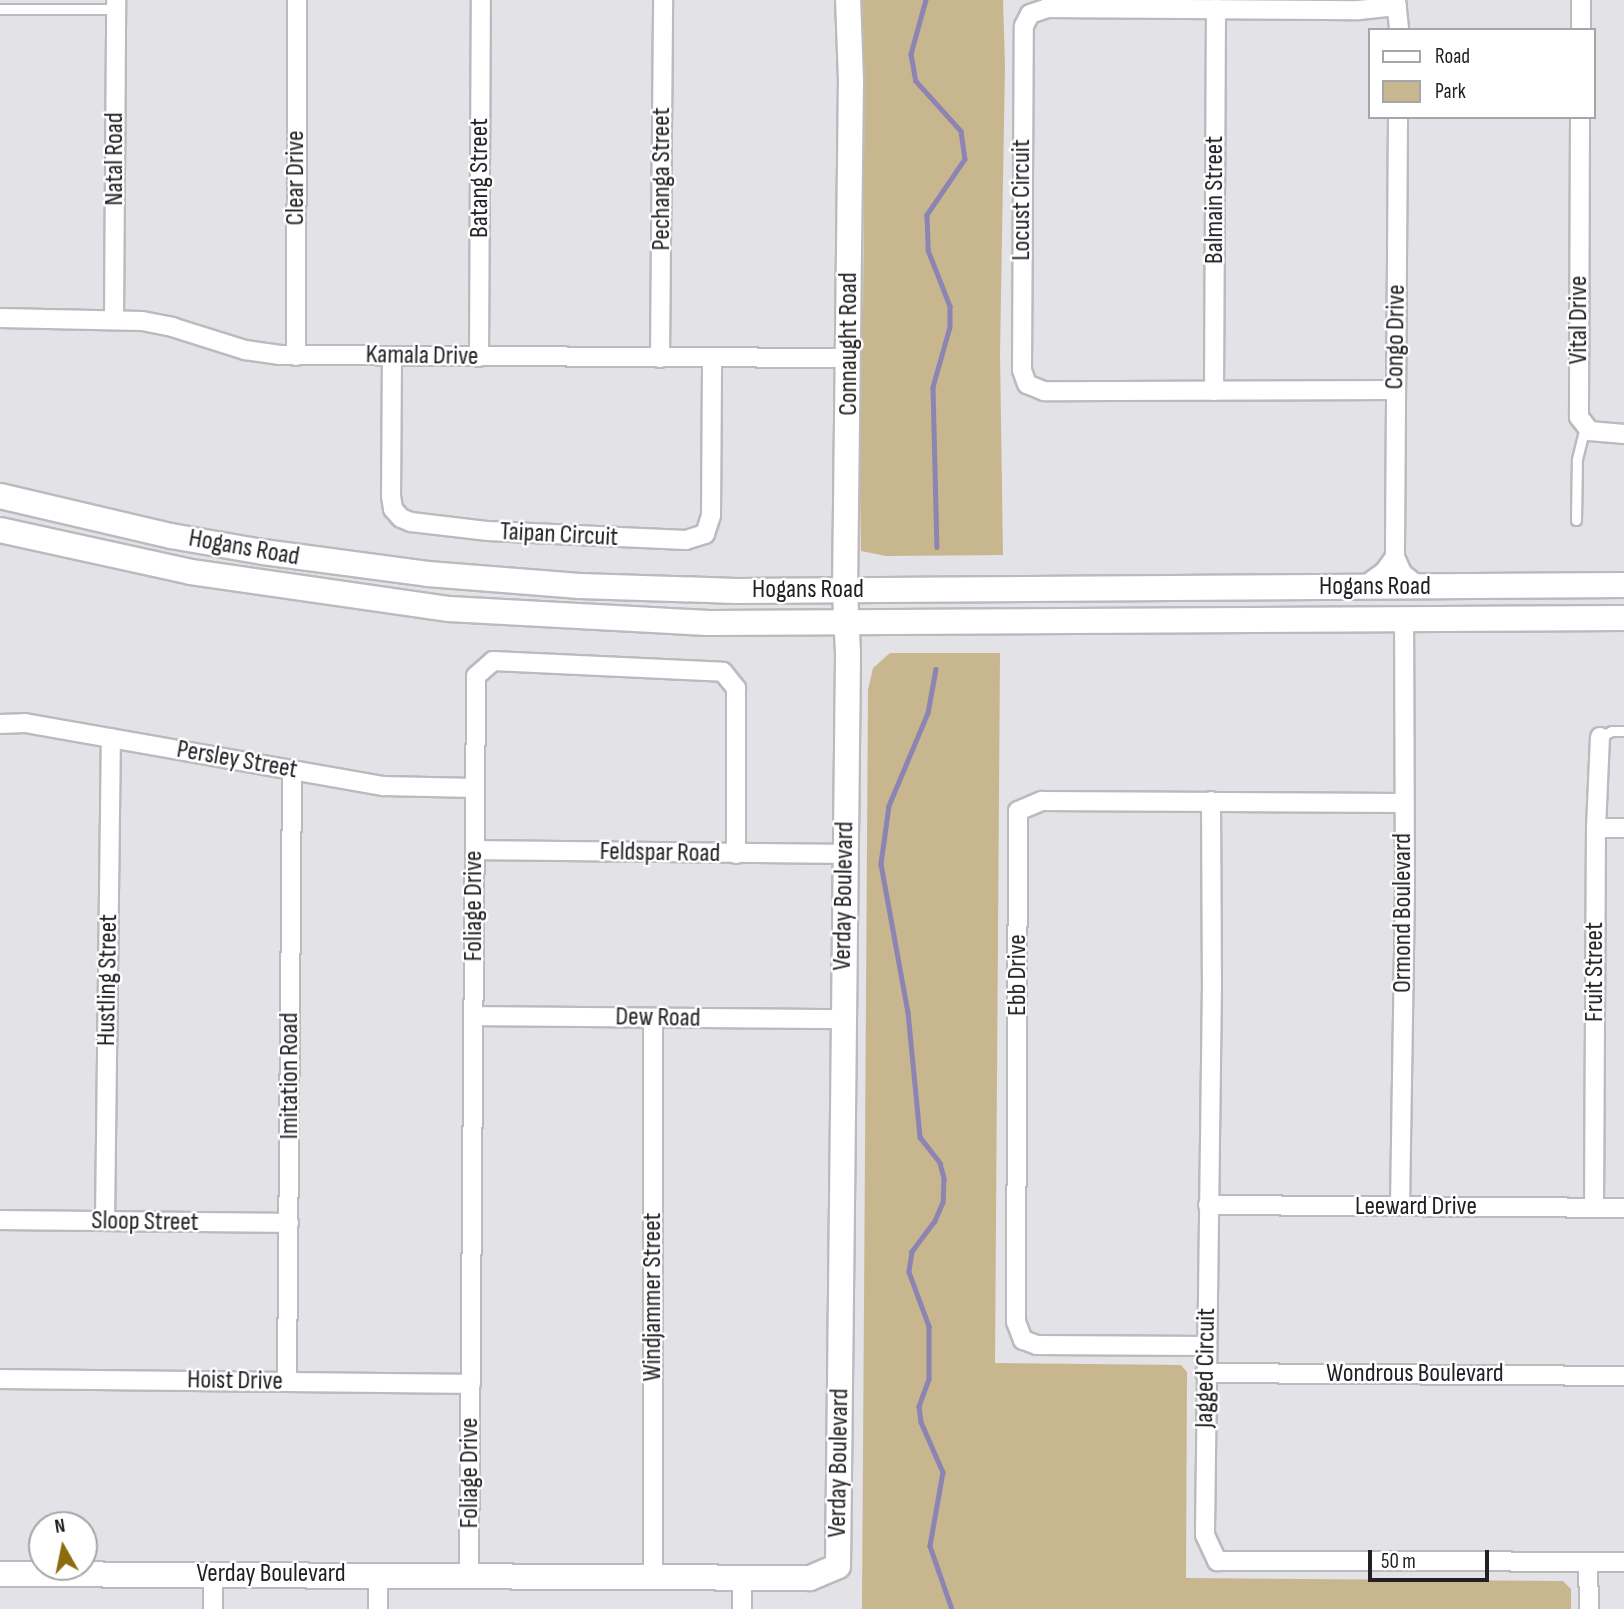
<!DOCTYPE html>
<html>
<head>
<meta charset="utf-8">
<style>
	body { margin:0 }
	#map { position:relative; width:1624px; height:1609px; overflow:hidden; background:#e2e2e7; font-family:"Sofia Sans Condensed",sans-serif }
	div>[style] { position:absolute }
	.green>* { inset:0; background:#c8b68f }
	.stream>* { height:4.5px; margin:-2.25px; padding:0 2.25px; transform-origin:2.25px; border-radius:2.25px; background:#8c84b2 }
	.roads { filter:drop-shadow(2px 0 #bbbabf) drop-shadow(-2px 0 #bbbabf) drop-shadow(0 2px #bbbabf) drop-shadow(0 -2px #bbbabf) }
	.lane>* { height:9px; margin:-4.5px; padding:0 4.5px; transform-origin:4.5px; border-radius:4.5px; background:#fff }
	.street>* { height:18px; margin:-9px; padding:0 9px; transform-origin:9px; border-radius:9px; background:#fff }
	.secondary>* { height:24px; margin:-12px; padding:0 12px; transform-origin:12px; border-radius:12px; background:#fff }
	span { translate:-50% -50%; white-space:nowrap; text-align:center; line-height:1.15; -webkit-text-stroke:5px #fff; paint-order:stroke }
	.street-label { font-size:26px; color:#212123 }
	.legend { position:absolute; left:1368px; top:28px; width:228px; height:91px; box-sizing:border-box; background:#fff; border:2px solid #a6a6a7; margin:0; padding:9px 12px; list-style:none; font-size:21px; color:#212123 }
	.legend li { display:flex; align-items:center; gap:14px; height:35px }
	.legend b { width:35px; border:2px solid #a6a6a7 }
	.north { position:absolute; left:28px; top:1511px; width:70px; height:70px; box-sizing:border-box; background:#fff; border:2px solid #a6a6a7; border-radius:50%; rotate:351deg; font-size:19px; font-weight:700; line-height:28px; text-align:center; color:#212123 }
	.north::after { content:''; display:block; margin:auto; width:24px; height:32px; background:#8d6b0e; clip-path:polygon(50% 0,100% 100%,50% 72%,0 100%) }
	.scale { position:absolute; left:1368px; top:1550px; width:121px; height:32px; box-sizing:border-box; border:4px solid #212123; border-top:0; padding-left:9px; font-size:21px; line-height:24px; white-space:nowrap; color:#212123; -webkit-text-stroke:5px #fff; paint-order:stroke }
</style>
</head>
<body>
<div id="map">
	<div class="green">
		<div style="clip-path:polygon(859px 0,1003px 0,1005px 65px,1000px 353px,1003px 555px,886px 556px,861px 551px,857px 317px,863px 307px,864px 202px,858px 192px,858px 171px,864px 162px,865px 75px,859px 66px)"></div>
		<div style="clip-path:polygon(890px 653px,1000px 653px,995px 1363px,1181px 1365px,1187px 1372px,1186px 1578px,1563px 1581px,1571px 1589px,1571px 1609px,862px 1609px,868px 690px,873px 668px)"></div>
	</div>
	<div class="stream">
		<div style="left:926px;top:0;width:56px;rotate:105.5deg"></div>
		<div style="left:911px;top:54px;width:27px;rotate:80deg"></div>
		<div style="left:916px;top:81px;width:67px;rotate:48deg"></div>
		<div style="left:961px;top:131px;width:28px;rotate:82deg"></div>
		<div style="left:965px;top:159px;width:68px;rotate:124.2deg"></div>
		<div style="left:927px;top:215px;width:35px;rotate:88deg"></div>
		<div style="left:928px;top:250px;width:60px;rotate:68.6deg"></div>
		<div style="left:950px;top:306px;width:21px;rotate:90deg"></div>
		<div style="left:950px;top:327px;width:62px;rotate:105.8deg"></div>
		<div style="left:933px;top:387px;width:160px;rotate:88.6deg"></div>
		<div style="left:936px;top:669px;width:45px;rotate:100.3deg"></div>
		<div style="left:928px;top:713px;width:101px;rotate:112.8deg"></div>
		<div style="left:889px;top:806px;width:59px;rotate:97.9deg"></div>
		<div style="left:881px;top:864px;width:150px;rotate:79.7deg"></div>
		<div style="left:908px;top:1012px;width:126px;rotate:84.5deg"></div>
		<div style="left:920px;top:1137px;width:33px;rotate:52deg"></div>
		<div style="left:940px;top:1163px;width:16px;rotate:75deg"></div>
		<div style="left:944px;top:1178px;width:24px;rotate:92deg"></div>
		<div style="left:943px;top:1202px;width:21px;rotate:113deg"></div>
		<div style="left:935px;top:1221px;width:39px;rotate:127deg"></div>
		<div style="left:912px;top:1252px;width:20px;rotate:99deg"></div>
		<div style="left:909px;top:1272px;width:58px;rotate:69.7deg"></div>
		<div style="left:929px;top:1326px;width:53px;rotate:90deg"></div>
		<div style="left:929px;top:1379px;width:29px;rotate:110deg"></div>
		<div style="left:919px;top:1406px;width:16px;rotate:83deg"></div>
		<div style="left:921px;top:1422px;width:55px;rotate:66.3deg"></div>
		<div style="left:943px;top:1472px;width:75px;rotate:100deg"></div>
		<div style="left:930px;top:1546px;width:67px;rotate:70.8deg"></div>
	</div>
	<div class="roads">
		<div class="lane">
			<div style="left:0;top:9px;width:116px"></div>
			<div style="left:1576px;top:520px;width:61px;rotate:-89.1deg"></div>
			<div style="left:1577px;top:459px;width:32px;rotate:-76deg"></div>
			<div style="left:1600px;top:737px;width:13px;rotate:-27deg"></div>
			<div style="left:1612px;top:731px;width:12px"></div>
		</div>
		<div class="street">
			<div style="left:1396px;top:0;width:30px;rotate:84deg"></div>
			<div style="left:1581px;top:30px;width:30px;rotate:-90deg"></div>
			<div style="left:1398px;top:117px;width:440px;rotate:90.4deg"></div>
			<div style="left:1395px;top:557px;width:17px;rotate:66deg"></div>
			<div style="left:1402px;top:573px;width:22px;rotate:39deg"></div>
			<div style="left:1580px;top:117px;width:300px;rotate:90.2deg"></div>
			<div style="left:1579px;top:417px;width:18px;rotate:52deg"></div>
			<div style="left:1590px;top:431px;width:34px;rotate:5deg"></div>
			<div style="left:0;top:318px;width:142px;rotate:1.2deg"></div>
			<div style="left:142px;top:321px;width:31px;rotate:11deg"></div>
			<div style="left:172px;top:327px;width:77px;rotate:17.5deg"></div>
			<div style="left:245px;top:350px;width:34px;rotate:8deg"></div>
			<div style="left:279px;top:355px;width:570px;rotate:0.3deg"></div>
			<div style="left:114px;top:319px;width:319px;rotate:-89.6deg"></div>
			<div style="left:296px;top:356px;width:356px;rotate:-89.8deg"></div>
			<div style="left:392px;top:356px;width:140px;rotate:90.4deg"></div>
			<div style="left:391px;top:496px;width:13px;rotate:81deg"></div>
			<div style="left:393px;top:509px;width:12px;rotate:48deg"></div>
			<div style="left:401px;top:518px;width:11px;rotate:22deg"></div>
			<div style="left:411px;top:522px;width:78px;rotate:6.7deg"></div>
			<div style="left:488px;top:531px;width:198px;rotate:2.6deg"></div>
			<div style="left:686px;top:540px;width:20px;rotate:-18deg"></div>
			<div style="left:705px;top:534px;width:20px;rotate:-72deg"></div>
			<div style="left:711px;top:515px;width:157px;rotate:-89.6deg"></div>
			<div style="left:479px;top:357px;width:357px;rotate:-89.7deg"></div>
			<div style="left:660px;top:358px;width:358px;rotate:-89.5deg"></div>
			<div style="left:1396px;top:390px;width:352px;rotate:179.8deg"></div>
			<div style="left:1044px;top:391px;width:18px;rotate:-158deg"></div>
			<div style="left:1027px;top:384px;width:15px;rotate:-110deg"></div>
			<div style="left:1022px;top:370px;width:344px;rotate:-89.7deg"></div>
			<div style="left:1024px;top:26px;width:13px;rotate:-63deg"></div>
			<div style="left:1030px;top:14px;width:18px;rotate:-19deg"></div>
			<div style="left:1047px;top:8px;width:312px;rotate:0.4deg"></div>
			<div style="left:1359px;top:10px;width:38px;rotate:-6deg"></div>
			<div style="left:1214px;top:391px;width:382px;rotate:-89.7deg"></div>
			<div style="left:1363px;top:587px;width:26px;rotate:-36deg"></div>
			<div style="left:1384px;top:572px;width:19px;rotate:-54deg"></div>
			<div style="left:0;top:724px;width:25px;rotate:-2deg"></div>
			<div style="left:25px;top:723px;width:364px;rotate:10deg"></div>
			<div style="left:383px;top:786px;width:92px;rotate:1.2deg"></div>
			<div style="left:1211px;top:801px;width:182px;rotate:89.7deg"></div>
			<div style="left:1212px;top:983px;width:552px;rotate:90.73deg"></div>
			<div style="left:1205px;top:1535px;width:29px;rotate:65deg"></div>
			<div style="left:1217px;top:1561px;width:407px;rotate:0.1deg"></div>
			<div style="left:1596px;top:828px;width:28px"></div>
			<div style="left:475px;top:850px;width:369px;rotate:0.6deg"></div>
			<div style="left:473px;top:1016px;width:370px;rotate:0.5deg"></div>
			<div style="left:653px;top:1018px;width:558px;rotate:90deg"></div>
			<div style="left:1208px;top:1205px;width:416px;rotate:0.4deg"></div>
			<div style="left:1400px;top:1206px;width:316px;rotate:-89.1deg"></div>
			<div style="left:1405px;top:890px;width:271px;rotate:-90.2deg"></div>
			<div style="left:1594px;top:1208px;width:380px;rotate:-89.7deg"></div>
			<div style="left:1596px;top:828px;width:91px;rotate:-87.5deg"></div>
			<div style="left:0;top:1220px;width:289px;rotate:0.6deg"></div>
			<div style="left:105px;top:1221px;width:483px;rotate:-89.3deg"></div>
			<div style="left:1206px;top:1346px;width:169px;rotate:-179.7deg"></div>
			<div style="left:1037px;top:1345px;width:15px;rotate:-160deg"></div>
			<div style="left:1023px;top:1340px;width:19px;rotate:-111deg"></div>
			<div style="left:1016px;top:1322px;width:511px;rotate:-89.78deg"></div>
			<div style="left:1018px;top:811px;width:26px;rotate:-23deg"></div>
			<div style="left:1042px;top:801px;width:360px;rotate:0.3deg"></div>
			<div style="left:1205px;top:1373px;width:419px;rotate:0.4deg"></div>
			<div style="left:0;top:1379px;width:471px;rotate:0.6deg"></div>
			<div style="left:287px;top:1382px;width:612px;rotate:-89.53deg"></div>
			<div style="left:1588px;top:1562px;width:47px;rotate:88.8deg"></div>
			<div style="left:469px;top:1575px;width:899px;rotate:-89.55deg"></div>
			<div style="left:476px;top:676px;width:23px;rotate:-41deg"></div>
			<div style="left:493px;top:661px;width:230px;rotate:2.7deg"></div>
			<div style="left:723px;top:672px;width:21px;rotate:51deg"></div>
			<div style="left:736px;top:688px;width:166px;rotate:90deg"></div>
			<div style="left:213px;top:1609px;width:35px;rotate:-90deg"></div>
			<div style="left:378px;top:1609px;width:34px;rotate:-90deg"></div>
			<div style="left:742px;top:1609px;width:33px;rotate:-90deg"></div>
		</div>
		<div class="secondary">
			<div style="left:0;top:496px;width:176px;rotate:13.2deg"></div>
			<div style="left:171px;top:536px;width:93px;rotate:9.9deg"></div>
			<div style="left:263px;top:552px;width:166px;rotate:7.6deg"></div>
			<div style="left:428px;top:574px;width:152px;rotate:4.5deg"></div>
			<div style="left:580px;top:586px;width:156px;rotate:1.8deg"></div>
			<div style="left:736px;top:591px;width:888px;rotate:-0.39deg"></div>
			<div style="left:0;top:530px;width:196px;rotate:12.4deg"></div>
			<div style="left:191px;top:572px;width:261px;rotate:8.2deg"></div>
			<div style="left:449px;top:609px;width:260px;rotate:3.1deg"></div>
			<div style="left:709px;top:623px;width:915px;rotate:-0.31deg"></div>
			<div style="left:0;top:1574px;width:810px;rotate:0.28deg"></div>
			<div style="left:810px;top:1578px;width:30px;rotate:-23deg"></div>
			<div style="left:838px;top:1566px;width:913px;rotate:-89.37deg"></div>
			<div style="left:848px;top:653px;width:62px;rotate:-92.8deg"></div>
			<div style="left:845px;top:591px;width:511px;rotate:-89.33deg"></div>
			<div style="left:851px;top:80px;width:80px;rotate:-92.1deg"></div>
		</div>
	</div>
	<div class="street-label">
		<span style="left:115px;top:159px;rotate:-90deg">Natal Road</span>
		<span style="left:296px;top:178px;rotate:-90deg">Clear Drive</span>
		<span style="left:480px;top:178px;rotate:-90deg">Batang Street</span>
		<span style="left:662px;top:179px;rotate:-90deg">Pechanga Street</span>
		<span style="left:1022px;top:200px;rotate:-90deg">Locust Circuit</span>
		<span style="left:1215px;top:200px;rotate:-90deg">Balmain Street</span>
		<span style="left:1579px;top:320px;rotate:-90deg">Vital Drive</span>
		<span style="left:1396px;top:337px;rotate:-89deg">Congo Drive</span>
		<span style="left:849px;top:344px;rotate:-90deg">Connaught Road</span>
		<span style="left:422px;top:356px;rotate:1deg">Kamala Drive</span>
		<span style="left:559px;top:535px;rotate:3deg">Taipan Circuit</span>
		<span style="left:244px;top:548px;rotate:10deg">Hogans Road</span>
		<span style="left:1375px;top:587px">Hogans Road</span>
		<span style="left:808px;top:590px">Hogans Road</span>
		<span style="left:237px;top:760px;rotate:10deg">Persley Street</span>
		<span style="left:660px;top:853px;rotate:1deg">Feldspar Road</span>
		<span style="left:844px;top:896px;rotate:-89deg">Verday Boulevard</span>
		<span style="left:474px;top:906px;rotate:-90deg">Foliage Drive</span>
		<span style="left:1403px;top:913px;rotate:-90deg">Ormond Boulevard</span>
		<span style="left:1595px;top:972px;rotate:-90deg">Fruit Street</span>
		<span style="left:1018px;top:975px;rotate:-90deg">Ebb Drive</span>
		<span style="left:108px;top:980px;rotate:-89deg">Hustling Street</span>
		<span style="left:658px;top:1018px;rotate:1deg">Dew Road</span>
		<span style="left:290px;top:1076px;rotate:-90deg">Imitation Road</span>
		<span style="left:1416px;top:1207px">Leeward Drive</span>
		<span style="left:145px;top:1222px;rotate:1deg">Sloop Street</span>
		<span style="left:653px;top:1297px;rotate:-90deg">Windjammer Street</span>
		<span style="left:1206px;top:1368px;rotate:-89deg">Jagged Circuit</span>
		<span style="left:1415px;top:1374px">Wondrous Boulevard</span>
		<span style="left:235px;top:1381px;rotate:1deg">Hoist Drive</span>
		<span style="left:839px;top:1463px;rotate:-89deg">Verday Boulevard</span>
		<span style="left:470px;top:1473px;rotate:-90deg">Foliage Drive</span>
		<span style="left:271px;top:1574px">Verday Boulevard</span>
	</div>
	<ul class="legend">
	<li><b style="height:9px;background:#fff"></b>Road</li>
	<li><b style="height:19px;background:#c8b68f"></b>Park</li>
	</ul>
	<div class="north">N</div>
	<div class="scale">50 m</div>
</div>
</body>
</html>
